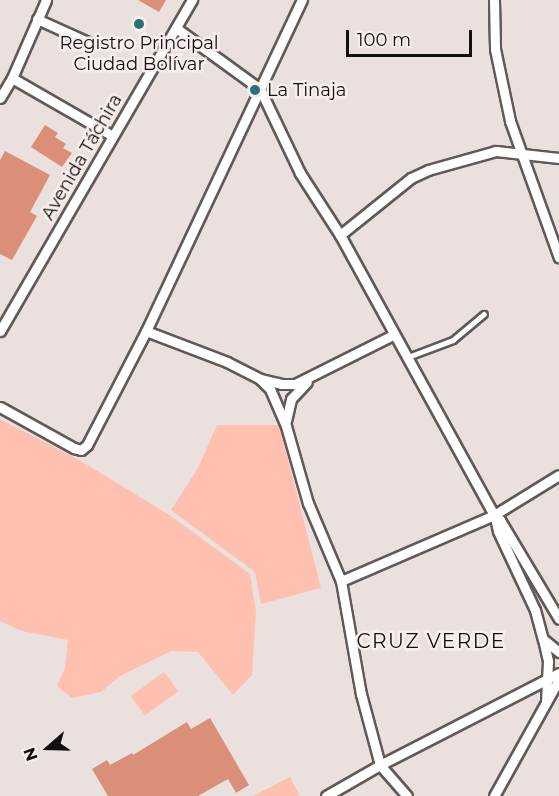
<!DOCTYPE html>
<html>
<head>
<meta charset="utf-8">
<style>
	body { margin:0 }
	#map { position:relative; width:559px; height:796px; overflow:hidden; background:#eae1df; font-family:Montserrat,sans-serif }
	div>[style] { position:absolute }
	.green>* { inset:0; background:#ffc0af; transform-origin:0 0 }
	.building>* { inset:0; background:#db8e78 }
	.roads { filter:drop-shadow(2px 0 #615957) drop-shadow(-2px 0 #615957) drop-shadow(0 2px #615957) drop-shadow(0 -2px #615957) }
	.lane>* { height:4.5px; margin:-2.25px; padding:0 2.25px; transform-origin:2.25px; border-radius:2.25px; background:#fff }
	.street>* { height:9px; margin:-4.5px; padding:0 4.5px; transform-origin:4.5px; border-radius:4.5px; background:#fff }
	.dots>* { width:16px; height:16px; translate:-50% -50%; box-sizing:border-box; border:3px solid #f8eeec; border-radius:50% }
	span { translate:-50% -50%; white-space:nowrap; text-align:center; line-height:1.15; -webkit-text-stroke:5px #f8eeec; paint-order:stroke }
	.poi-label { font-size:18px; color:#120f0f }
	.left { translate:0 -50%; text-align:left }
	.street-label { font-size:18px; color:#120f0f }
	.neighbourhood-label { font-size:20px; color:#120f0f; letter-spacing:1.5px }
	.north { position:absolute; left:18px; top:718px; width:60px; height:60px; -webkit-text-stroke:4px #f8eeec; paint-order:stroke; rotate:250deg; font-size:16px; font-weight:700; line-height:24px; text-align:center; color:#120f0f }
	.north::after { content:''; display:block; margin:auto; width:21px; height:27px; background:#120f0f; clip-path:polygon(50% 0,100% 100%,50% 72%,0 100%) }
	.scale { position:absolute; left:346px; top:30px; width:126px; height:27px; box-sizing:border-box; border:3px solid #120f0f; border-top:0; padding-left:8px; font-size:18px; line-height:21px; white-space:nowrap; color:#120f0f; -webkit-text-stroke:4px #f8eeec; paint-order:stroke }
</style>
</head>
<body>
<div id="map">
	<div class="green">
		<div style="clip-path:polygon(0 419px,81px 461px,171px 516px,250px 574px,256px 612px,252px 675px,233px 695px,198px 652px,171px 651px,120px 676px,101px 692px,72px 698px,57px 686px,65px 668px,68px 640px,22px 631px,0 621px)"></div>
		<div style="clip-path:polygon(217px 425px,279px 425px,321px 588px,261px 604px,255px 572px,171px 510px,198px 468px)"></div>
		<div style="left:164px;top:672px;width:24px;height:41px;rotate:54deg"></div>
		<div style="clip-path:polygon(290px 777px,300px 796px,253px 796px)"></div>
	</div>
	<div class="building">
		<div style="clip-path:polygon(138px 0,166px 0,159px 12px)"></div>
		<div style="clip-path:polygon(45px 125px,58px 133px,55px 137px,66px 144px,63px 148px,72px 153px,62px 167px,31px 147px)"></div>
		<div style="clip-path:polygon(5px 151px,50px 175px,30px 212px,37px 216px,12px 260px,0 254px,0 160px)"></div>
		<div style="clip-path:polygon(210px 718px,249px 785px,236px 793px,228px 779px,198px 796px,108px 796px,92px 769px,107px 760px,110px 765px,132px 753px,133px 755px,187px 722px,191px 729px)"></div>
	</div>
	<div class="roads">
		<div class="lane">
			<div style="left:408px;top:357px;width:48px;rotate:-20.7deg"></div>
			<div style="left:453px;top:340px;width:40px;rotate:-40deg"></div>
		</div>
		<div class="street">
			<div style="left:494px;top:0;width:49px;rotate:88.8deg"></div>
			<div style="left:495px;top:49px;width:74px;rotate:78.2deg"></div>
			<div style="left:510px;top:121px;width:145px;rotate:70.3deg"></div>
			<div style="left:37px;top:19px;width:56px;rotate:24.3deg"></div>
			<div style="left:176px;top:28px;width:104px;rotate:36deg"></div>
			<div style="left:260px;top:89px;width:93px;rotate:64.5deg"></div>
			<div style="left:300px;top:173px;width:74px;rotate:57.2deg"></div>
			<div style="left:340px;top:235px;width:320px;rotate:61.2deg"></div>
			<div style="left:494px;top:515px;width:8px;rotate:40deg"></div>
			<div style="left:500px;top:520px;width:115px;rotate:59.2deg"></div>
			<div style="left:12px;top:78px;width:116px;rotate:29.9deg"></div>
			<div style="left:0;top:98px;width:23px;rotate:-59deg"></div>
			<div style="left:12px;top:78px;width:85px;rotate:-66.4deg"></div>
			<div style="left:340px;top:235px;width:91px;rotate:-38.8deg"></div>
			<div style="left:411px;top:178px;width:19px;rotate:-25deg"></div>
			<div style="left:428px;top:170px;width:71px;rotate:-15.6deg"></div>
			<div style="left:496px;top:151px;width:63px;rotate:6.3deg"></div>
			<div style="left:0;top:331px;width:383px;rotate:-59.9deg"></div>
			<div style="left:146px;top:331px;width:87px;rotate:20.9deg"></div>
			<div style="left:227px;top:362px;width:37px;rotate:27deg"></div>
			<div style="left:260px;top:379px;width:14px;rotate:45deg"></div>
			<div style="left:270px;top:389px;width:40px;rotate:66.6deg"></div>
			<div style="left:286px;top:426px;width:80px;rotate:74.1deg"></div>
			<div style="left:308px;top:503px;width:85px;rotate:67.1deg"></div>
			<div style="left:341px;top:581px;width:115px;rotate:80deg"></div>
			<div style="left:361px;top:694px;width:73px;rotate:75deg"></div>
			<div style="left:380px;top:765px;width:41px;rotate:48.9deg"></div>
			<div style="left:260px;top:379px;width:22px;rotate:13deg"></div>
			<div style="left:281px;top:384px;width:14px"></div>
			<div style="left:295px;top:384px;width:110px;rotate:-26.6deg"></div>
			<div style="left:0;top:407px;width:85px;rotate:29deg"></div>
			<div style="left:74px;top:448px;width:7px;rotate:16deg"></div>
			<div style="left:81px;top:450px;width:8px;rotate:-40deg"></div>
			<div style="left:87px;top:445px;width:128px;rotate:-62.6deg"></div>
			<div style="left:146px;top:331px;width:366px;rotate:-64.8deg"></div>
			<div style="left:286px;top:421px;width:23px;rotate:-77deg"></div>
			<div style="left:291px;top:399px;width:23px;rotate:-47deg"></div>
			<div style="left:495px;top:517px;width:14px;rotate:78deg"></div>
			<div style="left:498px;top:531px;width:87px;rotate:64.9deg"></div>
			<div style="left:535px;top:610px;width:30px;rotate:75deg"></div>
			<div style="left:543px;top:639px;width:23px;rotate:77deg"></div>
			<div style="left:548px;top:661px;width:41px;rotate:92.8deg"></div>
			<div style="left:341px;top:581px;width:167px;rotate:-23.3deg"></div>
			<div style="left:494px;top:515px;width:76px;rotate:-31.6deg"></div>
			<div style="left:543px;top:639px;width:21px;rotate:39deg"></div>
			<div style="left:326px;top:796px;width:62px;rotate:-29.9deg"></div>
			<div style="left:380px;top:765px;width:201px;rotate:-27.2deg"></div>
			<div style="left:494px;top:796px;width:134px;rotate:-60.9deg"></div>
		</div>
	</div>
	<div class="dots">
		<div style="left:139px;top:24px;background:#287277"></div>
		<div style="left:255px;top:90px;background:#287277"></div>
	</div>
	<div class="poi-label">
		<span style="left:139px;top:54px">Registro Principal<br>Ciudad Bolívar</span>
		<span class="left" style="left:267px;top:90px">La Tinaja</span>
	</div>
	<div class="street-label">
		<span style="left:82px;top:157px;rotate:-60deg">Avenida Táchira</span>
	</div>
	<div class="neighbourhood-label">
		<span style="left:431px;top:641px">CRUZ VERDE</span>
	</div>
	<div class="north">N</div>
	<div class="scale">100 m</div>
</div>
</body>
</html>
